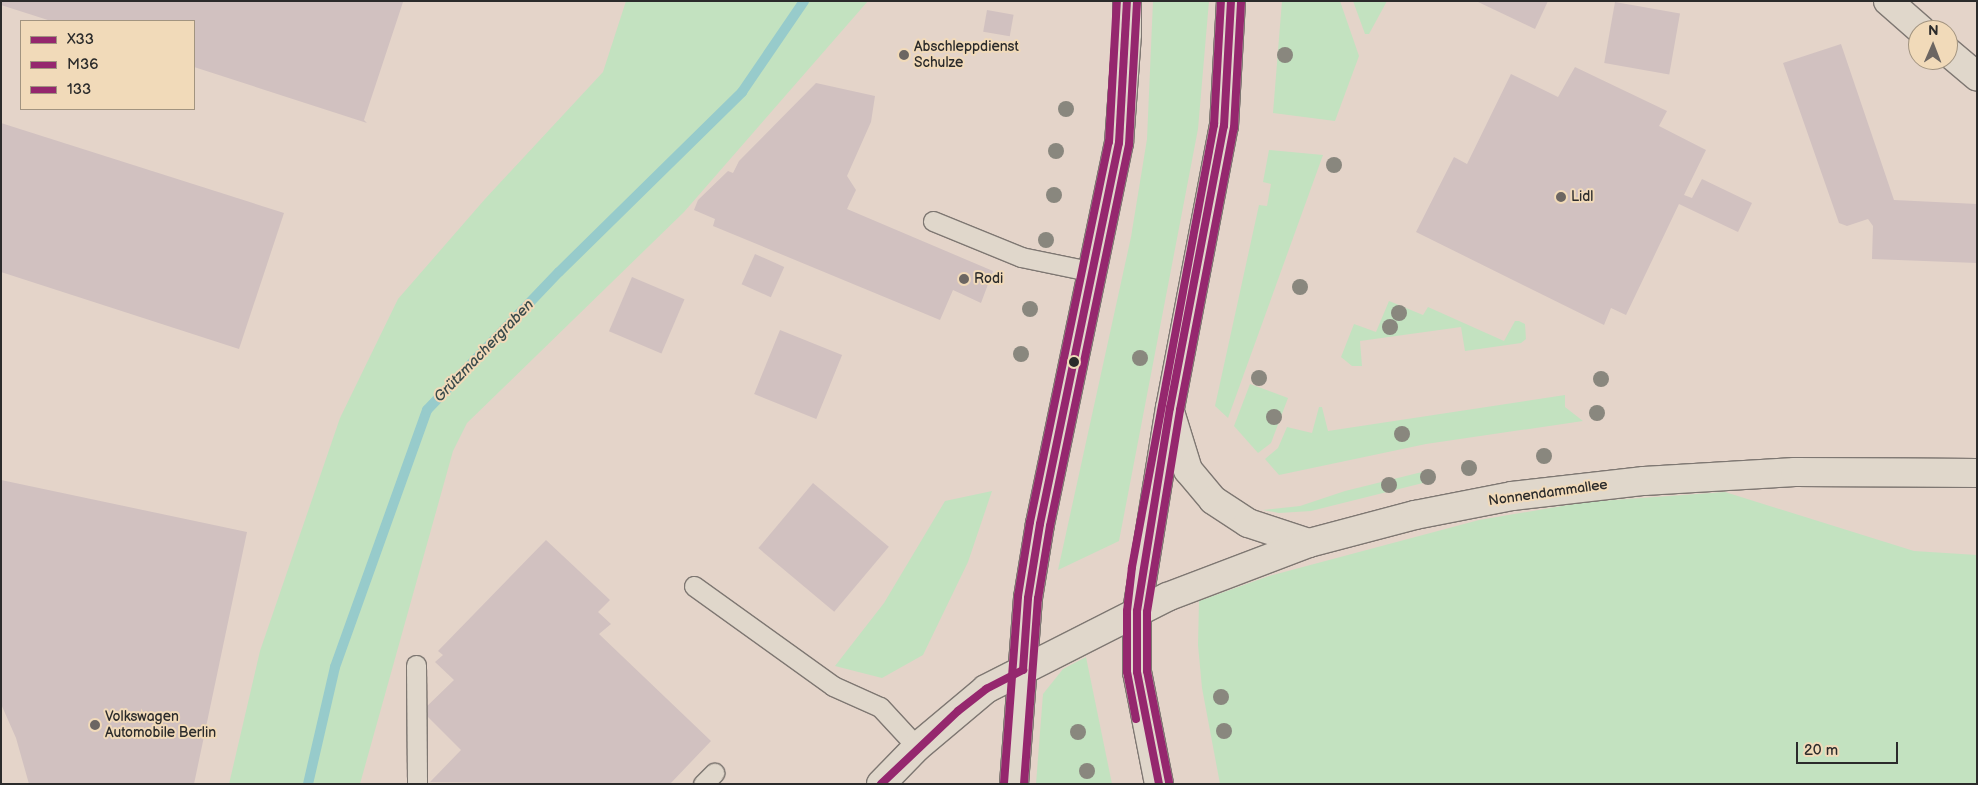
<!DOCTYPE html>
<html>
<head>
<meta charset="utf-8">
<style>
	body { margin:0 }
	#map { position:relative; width:1978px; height:785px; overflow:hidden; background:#e4d4c9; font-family:"Balsamiq Sans",sans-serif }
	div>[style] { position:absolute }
	.green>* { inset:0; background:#c3e2c0 }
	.stream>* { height:10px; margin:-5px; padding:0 5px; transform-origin:5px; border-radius:5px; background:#97cbcb }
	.building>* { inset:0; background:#d1c1c0; transform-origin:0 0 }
	.roads { filter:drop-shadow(1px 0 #7e7772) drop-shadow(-1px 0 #7e7772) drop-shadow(0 1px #7e7772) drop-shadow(0 -1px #7e7772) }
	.lane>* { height:19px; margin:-9.5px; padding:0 9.5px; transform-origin:9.5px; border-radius:9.5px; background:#e0d7cb }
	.street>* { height:28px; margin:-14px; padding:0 14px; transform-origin:14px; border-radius:14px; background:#e0d7cb }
	.secondary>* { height:28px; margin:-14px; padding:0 14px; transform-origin:14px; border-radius:14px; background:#e0d7cb }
	.bus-1>* { height:8px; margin:-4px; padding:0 4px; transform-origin:4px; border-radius:4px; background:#95276e }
	.bus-2>* { height:8px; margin:-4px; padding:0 4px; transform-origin:4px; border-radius:4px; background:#95276e }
	.bus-3>* { height:8px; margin:-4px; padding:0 4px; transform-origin:4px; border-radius:4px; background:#95276e }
	.trees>* { width:16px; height:16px; margin:-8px; border-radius:50%; background:#89877e }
	.dots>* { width:14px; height:14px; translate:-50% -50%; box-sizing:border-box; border:2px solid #f1dab9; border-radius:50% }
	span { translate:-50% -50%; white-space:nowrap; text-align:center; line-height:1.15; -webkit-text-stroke:4px #f1dab9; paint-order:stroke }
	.poi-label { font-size:14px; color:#2b2b2b }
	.left { translate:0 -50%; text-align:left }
	.street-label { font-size:14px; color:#2b2b2b }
	.water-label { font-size:15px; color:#3a4a4b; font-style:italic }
	.frame { position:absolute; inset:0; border:2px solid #2b2b2b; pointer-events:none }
	.legend { position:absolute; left:20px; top:20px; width:175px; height:90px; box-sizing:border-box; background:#f1dab9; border:1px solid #a29480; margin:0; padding:6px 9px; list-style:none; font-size:15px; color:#2b2b2b }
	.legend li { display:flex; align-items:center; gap:10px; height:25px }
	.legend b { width:25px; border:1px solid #a29480 }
	.north { position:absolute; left:1908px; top:20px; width:50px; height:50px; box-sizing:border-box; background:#f1dab9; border:1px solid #a29480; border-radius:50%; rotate:1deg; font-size:14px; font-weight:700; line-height:20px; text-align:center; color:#2b2b2b }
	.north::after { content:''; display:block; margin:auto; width:18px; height:22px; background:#6c6662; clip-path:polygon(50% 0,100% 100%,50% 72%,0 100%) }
	.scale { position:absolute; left:1796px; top:742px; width:102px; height:22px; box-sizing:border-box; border:2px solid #2b2b2b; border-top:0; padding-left:6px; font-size:15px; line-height:18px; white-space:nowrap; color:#2b2b2b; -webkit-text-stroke:4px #f1dab9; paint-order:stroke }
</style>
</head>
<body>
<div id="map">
	<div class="green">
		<div style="clip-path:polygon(626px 1px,868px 1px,684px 212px,467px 423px,453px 451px,360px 784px,229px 784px,260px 651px,340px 418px,398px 299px,485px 199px,603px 72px)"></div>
		<div style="clip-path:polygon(1153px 1px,1209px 1px,1198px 129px,1119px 541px,1058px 570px,1131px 237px,1147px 139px)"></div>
		<div style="clip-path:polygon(1282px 1px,1340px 1px,1359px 56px,1335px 121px,1273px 113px)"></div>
		<div style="clip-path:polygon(1353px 1px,1387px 1px,1369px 34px,1365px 34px)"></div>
		<div style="clip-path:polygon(1269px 150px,1323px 155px,1228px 418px,1215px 406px,1259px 205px,1267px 206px,1271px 184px,1263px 182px)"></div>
		<div style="clip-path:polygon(1389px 301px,1423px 315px,1428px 307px,1504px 341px,1515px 321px,1519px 321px,1525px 324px,1526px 339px,1521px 343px,1465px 351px,1461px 327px,1360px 341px,1362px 366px,1352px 366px,1341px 357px,1354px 324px,1376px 332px)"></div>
		<div style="clip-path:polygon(1250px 384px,1288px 398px,1271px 443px,1258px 453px,1234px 426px)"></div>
		<div style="clip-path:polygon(1565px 395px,1565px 407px,1583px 421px,1426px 444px,1279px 475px,1265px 459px,1278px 448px,1287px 427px,1312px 433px,1319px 407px,1322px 407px,1328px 431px)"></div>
		<div style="clip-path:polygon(1422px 472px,1427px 482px,1311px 511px,1279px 513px,1263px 510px,1300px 506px,1345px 491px)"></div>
		<div style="clip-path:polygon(992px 491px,968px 562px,923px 655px,882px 678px,835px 666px,884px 603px,945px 501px)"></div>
		<div style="clip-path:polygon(1725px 492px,1914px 551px,1977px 555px,1977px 784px,1220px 784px,1202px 688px,1198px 645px,1199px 601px,1269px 576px,1479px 520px,1586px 502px)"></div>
		<div style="clip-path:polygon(1086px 657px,1112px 784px,1036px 784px,1043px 694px,1063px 669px)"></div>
	</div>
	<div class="stream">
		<div style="left:308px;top:784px;width:120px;rotate:-77deg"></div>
		<div style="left:335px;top:667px;width:273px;rotate:-70.3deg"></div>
		<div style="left:427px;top:410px;width:191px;rotate:-46.3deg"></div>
		<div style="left:559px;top:272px;width:257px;rotate:-44.5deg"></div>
		<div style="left:742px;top:92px;width:110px;rotate:-55.7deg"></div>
	</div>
	<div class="building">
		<div style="clip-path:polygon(1px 1px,402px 1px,403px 2px,364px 120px,367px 123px,194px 67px,194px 21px,51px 21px,1px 5px)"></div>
		<div style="clip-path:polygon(1476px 1px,1548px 1px,1535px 29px)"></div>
		<div style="left:1615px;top:2px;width:66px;height:62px;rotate:10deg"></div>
		<div style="left:987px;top:10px;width:27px;height:22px;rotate:10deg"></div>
		<div style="clip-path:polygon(1841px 44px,1894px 200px,1977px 204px,1977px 263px,1872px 259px,1873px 226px,1868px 219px,1847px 226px,1839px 223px,1783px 63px)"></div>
		<div style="clip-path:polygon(1575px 67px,1667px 111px,1659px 126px,1706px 150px,1684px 195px,1692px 198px,1702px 179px,1752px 203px,1738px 232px,1679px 204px,1626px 315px,1611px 308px,1604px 325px,1416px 232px,1454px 157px,1467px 164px,1511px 74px,1558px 97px)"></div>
		<div style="clip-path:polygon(816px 83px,875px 96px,871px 122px,847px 176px,856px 190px,847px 209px,993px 271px,981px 303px,953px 290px,940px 320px,713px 226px,715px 219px,694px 210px,698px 200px,728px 171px,733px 173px,739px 161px)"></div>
		<div style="clip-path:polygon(1px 123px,284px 213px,239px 349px,1px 272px)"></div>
		<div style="left:755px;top:254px;width:32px;height:33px;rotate:24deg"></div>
		<div style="left:632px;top:277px;width:57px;height:59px;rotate:23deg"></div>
		<div style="left:780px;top:330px;width:67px;height:69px;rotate:22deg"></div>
		<div style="clip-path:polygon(1px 480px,247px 532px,194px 784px,29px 784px,16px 738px,1px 704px)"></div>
		<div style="left:813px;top:483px;width:99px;height:85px;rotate:40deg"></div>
		<div style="clip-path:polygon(546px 540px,610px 600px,598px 612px,611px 624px,599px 634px,711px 741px,670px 784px,430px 782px,461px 750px,422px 711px,454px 680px,435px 662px,443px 655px,438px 651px)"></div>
	</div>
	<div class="roads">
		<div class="lane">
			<div style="left:933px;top:221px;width:95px;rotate:22.2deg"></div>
			<div style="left:1021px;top:257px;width:75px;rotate:11.6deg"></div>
			<div style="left:694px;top:586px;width:171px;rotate:35.7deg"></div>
			<div style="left:833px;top:686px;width:51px;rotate:24.1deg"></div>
			<div style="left:880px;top:707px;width:54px;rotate:47.2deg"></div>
			<div style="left:416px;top:665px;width:119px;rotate:89.5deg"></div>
			<div style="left:703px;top:784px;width:16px;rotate:-45deg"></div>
		</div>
		<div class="street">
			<div style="left:1888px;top:1px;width:44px;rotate:41.3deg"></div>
			<div style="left:1948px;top:52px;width:38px;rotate:40deg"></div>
		</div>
		<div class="secondary">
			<div style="left:1171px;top:415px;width:58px;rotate:72.8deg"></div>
			<div style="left:1188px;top:470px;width:39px;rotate:50deg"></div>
			<div style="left:1213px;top:500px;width:42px;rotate:33.3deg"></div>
			<div style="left:1248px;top:523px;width:64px;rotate:18.2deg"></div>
			<div style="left:881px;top:784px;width:52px;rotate:-45.8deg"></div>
			<div style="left:917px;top:747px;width:90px;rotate:-40deg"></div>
			<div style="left:986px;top:689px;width:203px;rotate:-26.9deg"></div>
			<div style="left:1167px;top:597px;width:152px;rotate:-20.8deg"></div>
			<div style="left:1309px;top:543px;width:110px;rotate:-14.8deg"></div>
			<div style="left:1415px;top:515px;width:99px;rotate:-11.1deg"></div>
			<div style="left:1512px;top:496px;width:133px;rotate:-6.5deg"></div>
			<div style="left:1644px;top:481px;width:151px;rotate:-3.4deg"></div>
			<div style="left:1795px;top:472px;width:182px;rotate:0.3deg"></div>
			<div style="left:1014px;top:784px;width:187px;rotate:-85.7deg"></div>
			<div style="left:1028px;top:598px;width:75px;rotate:-80.8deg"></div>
			<div style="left:1040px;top:524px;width:389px;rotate:-78.3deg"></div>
			<div style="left:1119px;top:143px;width:109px;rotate:-85.8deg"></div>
			<div style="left:1127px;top:34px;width:33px;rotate:-90deg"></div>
			<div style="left:1159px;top:784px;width:114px;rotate:-101.1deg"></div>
			<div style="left:1137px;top:672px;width:61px;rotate:-90deg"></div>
			<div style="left:1137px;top:611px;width:206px;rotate:-80.8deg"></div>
			<div style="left:1170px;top:408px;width:287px;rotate:-79.2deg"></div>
			<div style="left:1224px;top:126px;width:125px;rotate:-86.8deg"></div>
		</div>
	</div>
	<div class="bus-1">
		<div style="left:881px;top:784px;width:106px;rotate:-43.5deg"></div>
		<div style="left:958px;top:711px;width:36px;rotate:-38deg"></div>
		<div style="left:986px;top:689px;width:42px;rotate:-27.2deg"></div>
		<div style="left:1023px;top:670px;width:72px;rotate:-86deg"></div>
		<div style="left:1028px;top:598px;width:75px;rotate:-80.8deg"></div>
		<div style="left:1040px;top:524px;width:389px;rotate:-78.3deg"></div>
		<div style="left:1119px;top:143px;width:142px;rotate:-86.8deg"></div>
		<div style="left:1159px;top:784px;width:114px;rotate:-101.1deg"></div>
		<div style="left:1137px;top:672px;width:61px;rotate:-90deg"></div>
		<div style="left:1137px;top:611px;width:206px;rotate:-80.8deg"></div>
		<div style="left:1170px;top:408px;width:287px;rotate:-79.2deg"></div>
		<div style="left:1224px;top:126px;width:125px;rotate:-86.8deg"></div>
	</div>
	<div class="bus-2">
		<div style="left:1169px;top:782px;width:113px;rotate:-101.2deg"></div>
		<div style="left:1147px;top:671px;width:59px;rotate:-90deg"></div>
		<div style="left:1147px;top:612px;width:205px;rotate:-80.7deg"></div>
		<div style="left:1180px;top:410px;width:287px;rotate:-79.2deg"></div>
		<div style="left:1234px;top:128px;width:126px;rotate:-86.8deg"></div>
		<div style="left:1024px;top:784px;width:186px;rotate:-85.7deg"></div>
		<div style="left:1038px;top:599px;width:74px;rotate:-80.7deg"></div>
		<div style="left:1050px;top:526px;width:389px;rotate:-78.3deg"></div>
		<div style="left:1129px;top:145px;width:144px;rotate:-86.8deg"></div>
	</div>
	<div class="bus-3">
		<div style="left:1136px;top:719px;width:48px;rotate:-100.8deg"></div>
		<div style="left:1127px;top:672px;width:61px;rotate:-90deg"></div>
		<div style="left:1127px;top:611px;width:44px;rotate:-83.5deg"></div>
		<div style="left:1132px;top:567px;width:450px;rotate:-79.5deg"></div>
		<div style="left:1214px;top:125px;width:124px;rotate:-86.8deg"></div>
		<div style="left:1004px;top:783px;width:188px;rotate:-85.7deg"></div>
		<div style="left:1018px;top:596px;width:75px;rotate:-80.8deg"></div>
		<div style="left:1030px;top:522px;width:388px;rotate:-78.3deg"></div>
		<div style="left:1109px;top:142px;width:141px;rotate:-86.8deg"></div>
	</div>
	<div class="trees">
		<div style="left:1285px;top:55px"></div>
		<div style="left:1066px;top:109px"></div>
		<div style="left:1056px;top:151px"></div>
		<div style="left:1334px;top:165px"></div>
		<div style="left:1054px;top:195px"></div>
		<div style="left:1046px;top:240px"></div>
		<div style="left:1300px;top:287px"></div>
		<div style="left:1030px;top:309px"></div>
		<div style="left:1399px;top:313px"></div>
		<div style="left:1390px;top:327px"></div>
		<div style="left:1021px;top:354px"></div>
		<div style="left:1140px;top:358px"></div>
		<div style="left:1259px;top:378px"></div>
		<div style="left:1601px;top:379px"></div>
		<div style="left:1597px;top:413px"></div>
		<div style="left:1274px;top:417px"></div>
		<div style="left:1402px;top:434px"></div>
		<div style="left:1544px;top:456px"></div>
		<div style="left:1469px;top:468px"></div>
		<div style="left:1428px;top:477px"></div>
		<div style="left:1389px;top:485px"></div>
		<div style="left:1221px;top:697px"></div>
		<div style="left:1224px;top:731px"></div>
		<div style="left:1078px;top:732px"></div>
		<div style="left:1087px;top:771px"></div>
	</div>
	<div class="dots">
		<div style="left:904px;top:55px;background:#6c6662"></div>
		<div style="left:1561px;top:197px;background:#6c6662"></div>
		<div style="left:964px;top:279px;background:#6c6662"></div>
		<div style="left:1074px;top:362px;background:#2b2b2b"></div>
		<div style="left:95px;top:725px;background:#6c6662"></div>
	</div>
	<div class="poi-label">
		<span class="left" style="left:914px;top:55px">Abschleppdienst<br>Schulze</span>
		<span class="left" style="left:1571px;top:197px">Lidl</span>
		<span class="left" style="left:974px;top:279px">Rodi</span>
		<span class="left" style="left:105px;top:725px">Volkswagen<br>Automobile Berlin</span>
	</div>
	<div class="street-label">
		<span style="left:1548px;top:493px;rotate:-8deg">Nonnendammallee</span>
	</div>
	<div class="water-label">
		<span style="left:484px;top:351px;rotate:-46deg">Grützmachergraben</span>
	</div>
	<div class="frame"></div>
	<ul class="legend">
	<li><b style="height:6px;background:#95276e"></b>X33</li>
	<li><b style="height:6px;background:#95276e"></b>M36</li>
	<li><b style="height:6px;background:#95276e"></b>133</li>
	</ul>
	<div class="north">N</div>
	<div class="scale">20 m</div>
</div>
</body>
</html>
